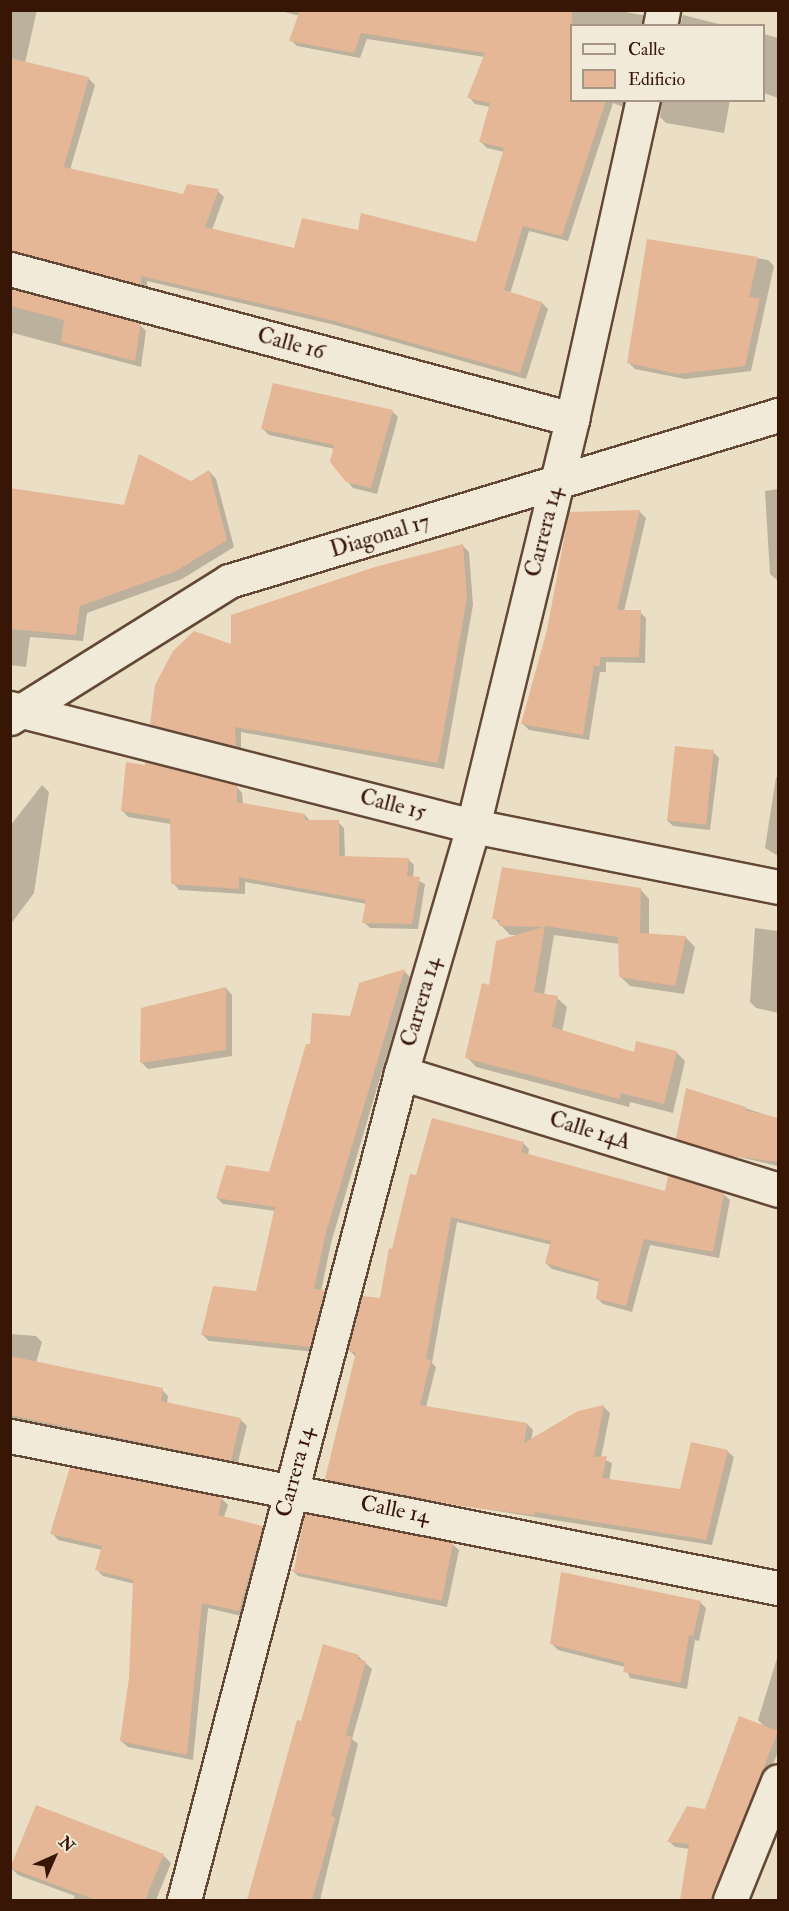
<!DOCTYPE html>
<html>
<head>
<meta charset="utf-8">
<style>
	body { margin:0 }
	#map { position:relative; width:789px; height:1911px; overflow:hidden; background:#eadec5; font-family:"IM FELL Double Pica",serif }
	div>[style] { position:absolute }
	.shadow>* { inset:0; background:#0003 }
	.building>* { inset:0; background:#e5b796; transform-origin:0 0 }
	.roads { filter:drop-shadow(2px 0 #644836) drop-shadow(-2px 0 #644836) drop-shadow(0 2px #644836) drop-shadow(0 -2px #644836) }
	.minor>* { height:33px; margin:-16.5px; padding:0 16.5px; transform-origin:16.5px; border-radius:16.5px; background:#f1ead9 }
	.tertiary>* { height:33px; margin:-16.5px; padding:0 16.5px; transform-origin:16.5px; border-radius:16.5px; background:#f1ead9 }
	span { translate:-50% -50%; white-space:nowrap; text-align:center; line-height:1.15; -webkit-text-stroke:4.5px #f1ead9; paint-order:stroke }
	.street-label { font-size:22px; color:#371606 }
	.frame { position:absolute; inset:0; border:12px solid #371606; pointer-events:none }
	.legend { position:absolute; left:570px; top:24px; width:195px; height:78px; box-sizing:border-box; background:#f1ead9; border:2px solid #a79585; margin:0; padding:8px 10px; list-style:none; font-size:18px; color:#371606 }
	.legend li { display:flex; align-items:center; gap:12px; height:30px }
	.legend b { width:30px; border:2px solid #a79585 }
	.north { position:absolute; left:24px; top:1827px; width:60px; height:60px; -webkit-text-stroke:4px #f1ead9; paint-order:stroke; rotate:45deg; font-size:16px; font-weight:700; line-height:24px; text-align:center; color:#371606 }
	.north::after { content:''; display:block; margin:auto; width:21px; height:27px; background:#371606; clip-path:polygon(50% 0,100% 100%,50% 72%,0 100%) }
</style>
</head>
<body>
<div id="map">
	<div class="shadow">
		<div style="clip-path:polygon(10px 10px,37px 10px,25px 63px,88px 78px,95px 85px,70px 170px,184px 196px,218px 191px,224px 197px,212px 230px,295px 250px,359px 232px,477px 244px,504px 152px,487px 148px,481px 142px,491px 107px,475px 104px,469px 97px,485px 57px,367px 39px,360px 58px,297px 46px,291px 40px,300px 16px,277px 10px,613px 10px,643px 15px,649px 21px,649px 26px,572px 26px,572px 100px,633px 100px,629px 109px,613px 103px,568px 241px,529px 231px,510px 294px,542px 303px,548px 309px,526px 379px,335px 325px,147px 281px,147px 290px,10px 257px)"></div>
		<div style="clip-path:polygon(683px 15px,727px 26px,680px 26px)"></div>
		<div style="clip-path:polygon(764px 34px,778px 38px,778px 98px,764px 93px)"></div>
		<div style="clip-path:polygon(662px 100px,730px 100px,724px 133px,666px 123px,660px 117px)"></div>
		<div style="clip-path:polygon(649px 240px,768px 260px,774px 266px,751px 371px,685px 379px,635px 369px,629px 363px)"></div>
		<div style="clip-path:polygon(10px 290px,140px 325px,146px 331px,141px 367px,13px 333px,10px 349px)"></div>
		<div style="clip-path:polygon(392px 411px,398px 417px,377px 494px,353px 488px,347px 481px,335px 449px,269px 435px,263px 429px)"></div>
		<div style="clip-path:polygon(209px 471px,216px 479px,234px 547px,182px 579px,87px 613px,83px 641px,30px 637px,26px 667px,10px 665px,10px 572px,125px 507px,191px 482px)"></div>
		<div style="clip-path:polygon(778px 489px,778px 580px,777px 580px,770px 574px,765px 491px)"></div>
		<div style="clip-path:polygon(640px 512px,646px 518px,624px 611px,640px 612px,646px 618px,645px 663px,606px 662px,606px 672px,600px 672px,589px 740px,529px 730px,523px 724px,548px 630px,570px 513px)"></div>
		<div style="clip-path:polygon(463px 546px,469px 552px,473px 605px,444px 769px,241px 732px,241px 751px,158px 730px,151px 724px,233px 646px)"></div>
		<div style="clip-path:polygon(713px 752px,719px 758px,710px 830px,673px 826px,667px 820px)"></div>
		<div style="clip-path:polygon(776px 777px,778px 777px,778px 856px,765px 848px)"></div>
		<div style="clip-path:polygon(42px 785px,49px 792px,34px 893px,10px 925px,10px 826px)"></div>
		<div style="clip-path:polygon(236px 786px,242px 793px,243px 804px,305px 815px,311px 822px,338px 822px,344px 828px,345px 858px,408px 859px,414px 865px,413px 878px,425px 884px,418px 929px,370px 928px,364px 922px,367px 904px,245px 882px,245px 894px,179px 890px,173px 883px,171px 824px,128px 817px,122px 810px)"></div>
		<div style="clip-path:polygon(640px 889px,649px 899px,649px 935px,685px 937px,695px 947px,684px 994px,630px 986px,620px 976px,620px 944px,554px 935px,544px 995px,557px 998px,567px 1007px,562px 1032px,635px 1054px,676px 1052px,685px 1061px,673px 1113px,630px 1102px,629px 1107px,476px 1067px,467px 1057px,490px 987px,520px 935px,510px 935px,494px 918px)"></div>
		<div style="clip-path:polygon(755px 928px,778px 931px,778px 1013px,756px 1008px,750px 1002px)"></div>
		<div style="clip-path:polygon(404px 971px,410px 977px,331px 1243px,321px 1291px,330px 1298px,316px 1352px,209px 1341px,203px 1335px,257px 1293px,276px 1211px,223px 1204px,217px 1198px,270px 1173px,351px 1018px)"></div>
		<div style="clip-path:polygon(226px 988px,232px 995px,232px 1056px,148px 1069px,142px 1063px)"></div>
		<div style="clip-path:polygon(745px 1108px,778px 1119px,778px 1166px,684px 1144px,678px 1138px)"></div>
		<div style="clip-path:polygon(523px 1143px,529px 1149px,528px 1155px,667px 1193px,723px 1194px,730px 1200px,719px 1258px,650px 1245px,632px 1312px,603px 1304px,597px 1298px,600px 1282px,552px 1269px,546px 1263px,552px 1245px,457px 1222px,432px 1363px,436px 1367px,426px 1407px,527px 1424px,533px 1430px,531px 1441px,579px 1412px,604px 1407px,610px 1413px,601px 1458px,612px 1463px,609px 1481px,681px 1490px,727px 1451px,734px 1457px,712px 1545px,333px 1485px,327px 1479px,356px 1357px,349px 1350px,381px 1300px,417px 1177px)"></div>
		<div style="clip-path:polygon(10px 1334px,36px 1336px,42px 1342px,36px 1363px,162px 1390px,168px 1396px,167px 1404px,241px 1420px,247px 1426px,237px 1466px,21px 1421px,10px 1422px)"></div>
		<div style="clip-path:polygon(221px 1498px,228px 1505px,224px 1517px,262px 1527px,268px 1533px,245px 1617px,208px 1608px,193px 1760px,128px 1747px,121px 1741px,130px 1678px,135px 1584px,103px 1576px,97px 1570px,102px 1550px,58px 1540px,52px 1533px)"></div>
		<div style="clip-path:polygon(452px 1544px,459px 1550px,447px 1607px,298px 1576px,292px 1570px)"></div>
		<div style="clip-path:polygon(700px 1602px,706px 1608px,699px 1641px,695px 1640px,687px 1689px,630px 1678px,625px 1667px,558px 1650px,552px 1644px)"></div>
		<div style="clip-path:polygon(778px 1655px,778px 1752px,720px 1895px,689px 1891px,690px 1849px,675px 1847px,669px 1841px,706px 1810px,766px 1728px,758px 1720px)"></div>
		<div style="clip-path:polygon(358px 1656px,372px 1669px,352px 1739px,358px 1744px,320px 1900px,248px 1900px,298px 1722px,302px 1723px)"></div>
		<div style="clip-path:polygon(163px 1855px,171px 1863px,156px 1900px,73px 1900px,75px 1896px,18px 1875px,10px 1867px)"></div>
	</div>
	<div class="building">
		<div style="clip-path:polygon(300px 10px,572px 10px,572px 100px,606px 100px,562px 236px,523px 226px,504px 290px,542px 302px,520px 373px,327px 319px,141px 276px,141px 285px,10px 251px,10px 58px,89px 77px,64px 167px,183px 194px,187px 184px,219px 189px,205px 227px,294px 248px,302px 218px,358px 230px,361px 213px,476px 242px,504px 148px,479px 142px,490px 103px,467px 98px,485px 53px,361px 33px,354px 53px,289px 41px)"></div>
		<div style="clip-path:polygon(647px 239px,758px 257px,749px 297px,760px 298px,745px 366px,678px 374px,627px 363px)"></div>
		<div style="clip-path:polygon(10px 289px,141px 323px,135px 361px,61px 342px,64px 320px,10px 306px)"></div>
		<div style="clip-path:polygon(273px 383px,393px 410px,371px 488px,346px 482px,330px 462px,334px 445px,261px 429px)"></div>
		<div style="clip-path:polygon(139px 454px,191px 481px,209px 470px,227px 540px,174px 572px,80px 606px,76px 635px,10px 629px,10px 488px,124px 505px)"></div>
		<div style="clip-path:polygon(640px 510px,617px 610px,641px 610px,639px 657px,600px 657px,600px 666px,594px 666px,583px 735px,521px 724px,547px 630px,569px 512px)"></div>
		<div style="clip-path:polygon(463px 544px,467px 598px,438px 763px,235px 727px,236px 746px,150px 724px,155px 685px,173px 651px,194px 631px,231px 644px,231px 615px,375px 567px)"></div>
		<div style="left:675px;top:746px;width:39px;height:75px;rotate:6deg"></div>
		<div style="clip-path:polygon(126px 762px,145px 765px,145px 762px,237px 785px,237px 802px,305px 814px,305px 820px,339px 820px,339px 856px,409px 858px,407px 876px,420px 877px,412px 924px,362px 923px,366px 900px,239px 877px,239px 889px,171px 884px,170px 819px,121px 811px)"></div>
		<div style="clip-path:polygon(502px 867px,641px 888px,640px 933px,686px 936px,675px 986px,619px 977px,618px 937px,545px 926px,534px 992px,558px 996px,552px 1027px,634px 1052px,636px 1041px,677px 1051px,664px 1104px,621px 1093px,620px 1099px,465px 1058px,482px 983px,489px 985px,496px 941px,543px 927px,499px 926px,500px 920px,492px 919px)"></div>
		<div style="clip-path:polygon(405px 969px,325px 1236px,314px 1289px,325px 1290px,310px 1347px,201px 1335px,213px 1286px,256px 1291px,275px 1207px,216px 1198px,226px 1165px,269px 1172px,306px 1044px,310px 1044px,312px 1013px,350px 1016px,359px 983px)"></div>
		<div style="clip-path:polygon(226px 987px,226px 1050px,140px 1063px,141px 1008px)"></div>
		<div style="clip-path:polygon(686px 1088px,746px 1107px,745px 1110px,778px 1118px,778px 1162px,731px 1156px,676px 1139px)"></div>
		<div style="clip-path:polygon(432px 1118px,524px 1142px,521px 1152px,665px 1191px,668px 1176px,724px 1193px,713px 1252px,644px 1239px,626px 1306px,596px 1299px,599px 1279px,545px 1263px,551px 1241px,451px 1217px,426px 1359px,431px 1360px,420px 1405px,527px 1423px,524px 1443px,578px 1411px,604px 1405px,594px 1457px,607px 1456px,602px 1478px,680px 1489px,691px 1442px,728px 1450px,706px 1540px,535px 1512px,534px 1515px,461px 1506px,325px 1479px,356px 1352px,347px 1351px,362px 1296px,380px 1298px,389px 1248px,392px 1249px,410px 1174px,416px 1175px)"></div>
		<div style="clip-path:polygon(10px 1356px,163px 1388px,161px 1401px,241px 1418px,231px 1461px,10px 1415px)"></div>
		<div style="clip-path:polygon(70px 1467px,222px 1497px,218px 1515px,263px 1526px,239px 1611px,202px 1603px,187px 1755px,120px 1741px,129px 1678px,133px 1580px,95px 1570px,102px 1546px,50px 1534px)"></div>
		<div style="left:305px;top:1513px;width:151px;height:60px;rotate:11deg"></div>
		<div style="clip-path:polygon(561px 1572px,701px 1601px,693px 1636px,689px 1635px,681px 1683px,623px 1672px,625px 1663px,550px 1644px)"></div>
		<div style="clip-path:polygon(323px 1644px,359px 1655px,357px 1659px,366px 1661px,346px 1735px,352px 1737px,331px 1816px,335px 1818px,312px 1900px,247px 1900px,297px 1720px,301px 1721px)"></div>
		<div style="clip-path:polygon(739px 1716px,778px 1731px,712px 1900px,680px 1900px,689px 1844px,667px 1842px,687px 1806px,705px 1809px)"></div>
		<div style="clip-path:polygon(36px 1805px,164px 1854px,145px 1900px,96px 1900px,10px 1868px)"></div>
	</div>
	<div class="roads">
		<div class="minor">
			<div style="left:660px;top:26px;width:16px;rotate:-79deg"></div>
			<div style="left:10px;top:269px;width:582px;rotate:14.94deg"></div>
			<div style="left:10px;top:708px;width:478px;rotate:14.3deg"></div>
			<div style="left:473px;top:826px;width:311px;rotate:11.3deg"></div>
			<div style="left:401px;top:1073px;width:395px;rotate:17.2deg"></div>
			<div style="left:10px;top:1436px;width:783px;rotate:11.2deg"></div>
			<div style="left:184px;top:1900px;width:855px;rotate:-75.3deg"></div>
			<div style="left:401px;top:1073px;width:257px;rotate:-73.7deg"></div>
			<div style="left:473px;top:826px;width:419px;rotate:-76.3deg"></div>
			<div style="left:572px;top:419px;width:327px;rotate:-77.5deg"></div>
			<div style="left:730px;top:1900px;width:128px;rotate:-68deg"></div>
		</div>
		<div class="tertiary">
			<div style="left:10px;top:718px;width:258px;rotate:-32deg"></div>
			<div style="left:229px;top:581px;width:574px;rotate:-16.82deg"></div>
		</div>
	</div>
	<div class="street-label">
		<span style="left:291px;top:344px;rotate:15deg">Calle 16</span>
		<span style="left:544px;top:532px;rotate:-76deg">Carrera 14</span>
		<span style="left:380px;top:536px;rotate:-17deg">Diagonal 17</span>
		<span style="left:393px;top:805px;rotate:14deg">Calle 15</span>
		<span style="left:421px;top:1002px;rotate:-74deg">Carrera 14</span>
		<span style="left:590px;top:1131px;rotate:17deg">Calle 14A</span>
		<span style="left:295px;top:1472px;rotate:-75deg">Carrera 14</span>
		<span style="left:395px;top:1510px;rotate:11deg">Calle 14</span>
	</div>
	<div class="frame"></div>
	<ul class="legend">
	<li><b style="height:8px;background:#f1ead9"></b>Calle</li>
	<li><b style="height:16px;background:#e5b796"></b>Edificio</li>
	</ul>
	<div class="north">N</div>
</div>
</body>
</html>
